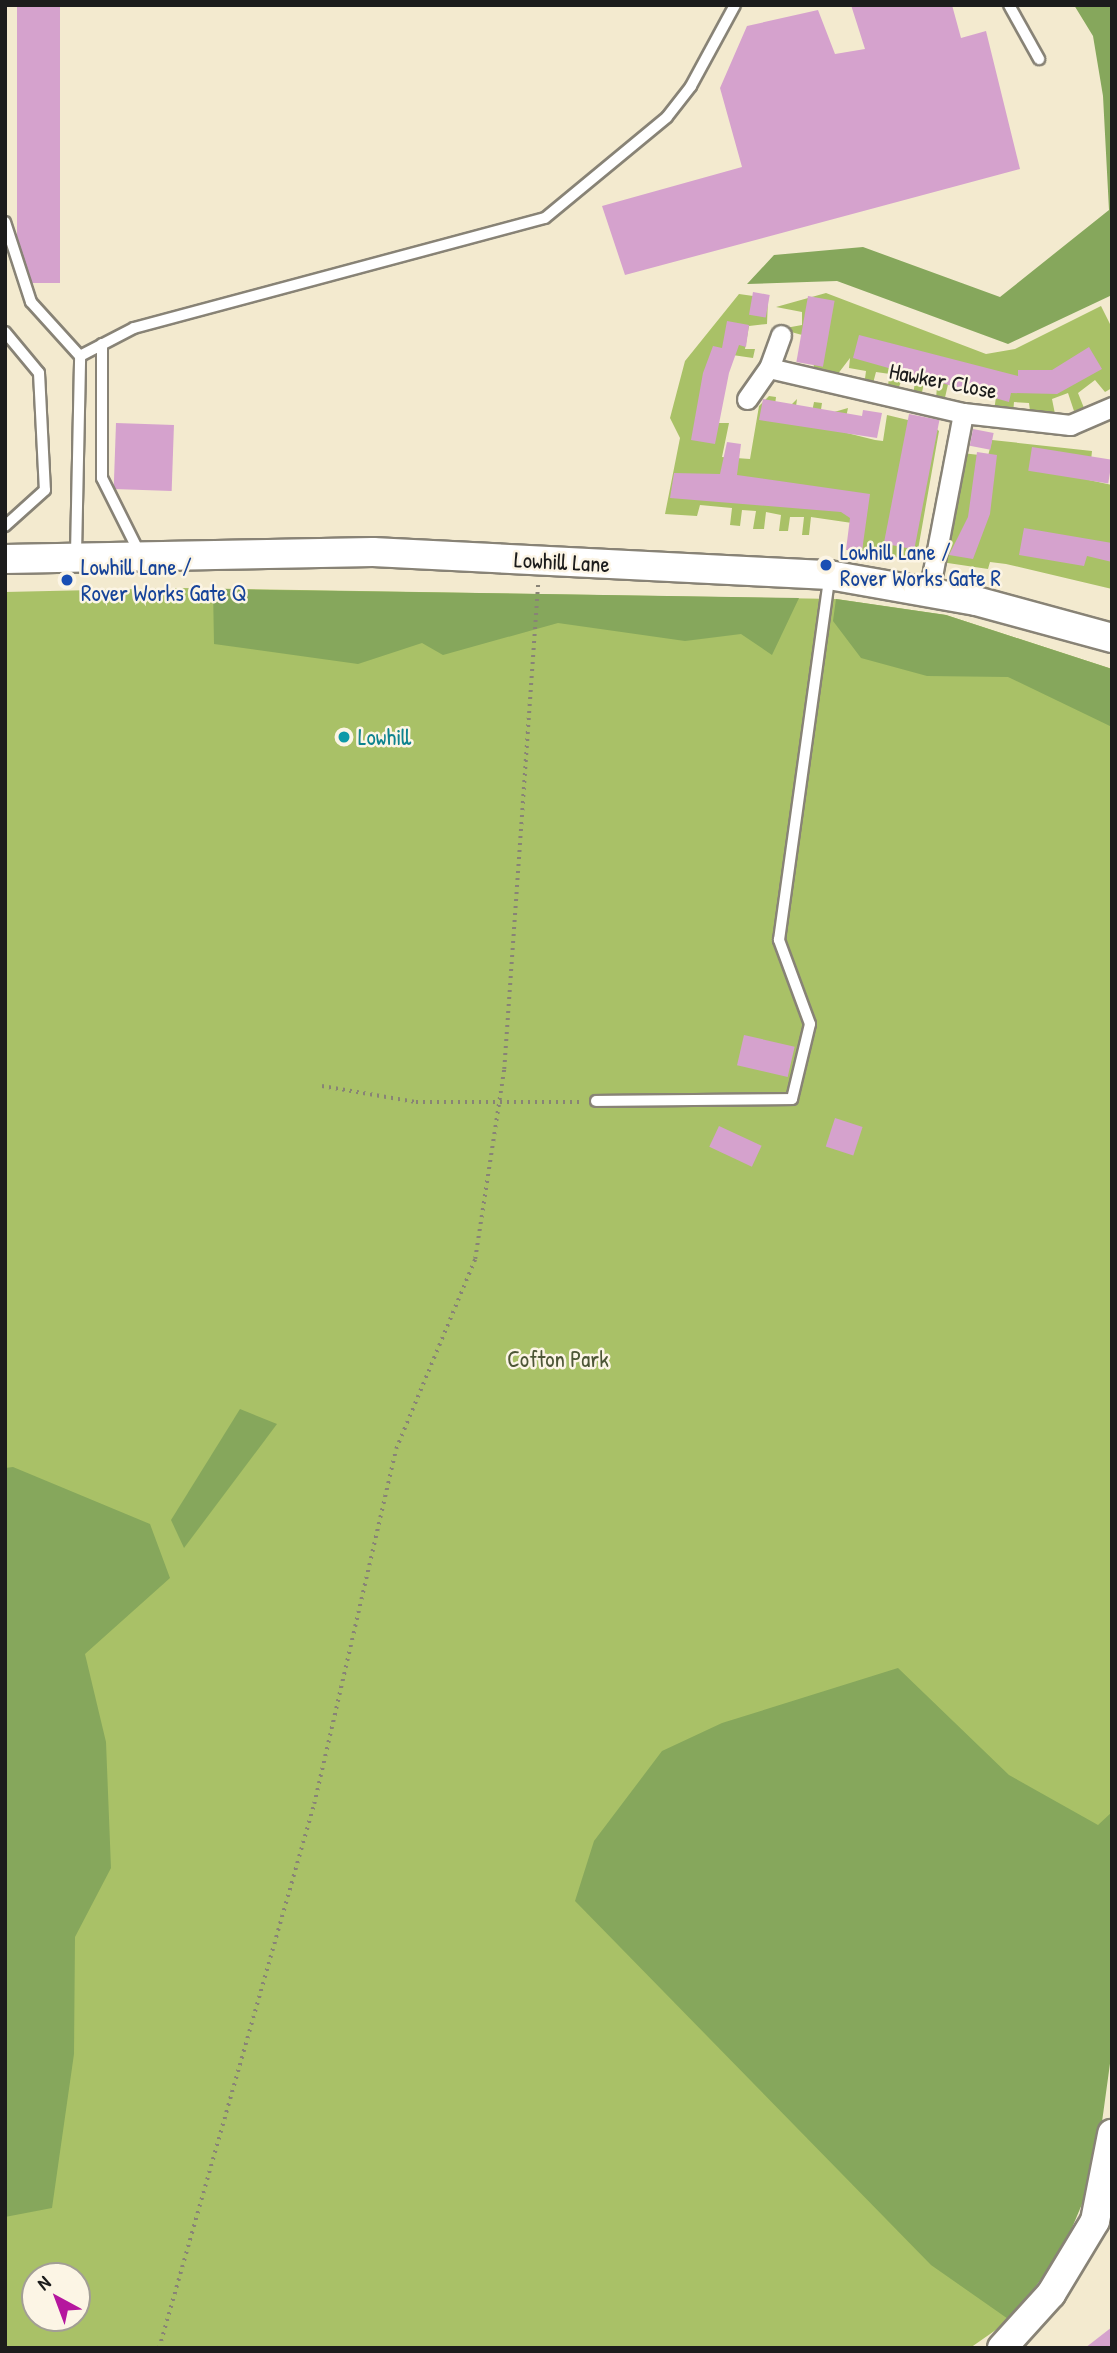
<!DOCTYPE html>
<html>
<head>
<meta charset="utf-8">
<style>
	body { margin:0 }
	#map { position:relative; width:1117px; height:2353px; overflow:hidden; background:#f3eacf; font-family:"Patrick Hand",sans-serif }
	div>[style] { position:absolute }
	.green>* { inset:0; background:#a9c167 }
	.forest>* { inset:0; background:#86a75c }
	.building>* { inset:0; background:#d5a2cd; transform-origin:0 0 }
	.path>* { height:3.5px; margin-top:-1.75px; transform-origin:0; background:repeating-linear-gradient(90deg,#888376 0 2px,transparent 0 7px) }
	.roads { filter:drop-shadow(2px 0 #888376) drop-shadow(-2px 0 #888376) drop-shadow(0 2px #888376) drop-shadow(0 -2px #888376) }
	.lane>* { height:10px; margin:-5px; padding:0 5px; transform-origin:5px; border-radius:5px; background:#fff }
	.street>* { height:19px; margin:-9.5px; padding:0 9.5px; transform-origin:9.5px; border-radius:9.5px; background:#fff }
	.secondary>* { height:28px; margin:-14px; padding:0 14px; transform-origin:14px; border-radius:14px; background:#fff }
	.dots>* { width:19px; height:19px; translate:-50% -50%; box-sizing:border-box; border:4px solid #fcf5e5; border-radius:50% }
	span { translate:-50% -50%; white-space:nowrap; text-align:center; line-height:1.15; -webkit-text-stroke:5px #fcf5e5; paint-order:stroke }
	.street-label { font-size:23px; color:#1c1c1c }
	.transit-label { font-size:23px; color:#164399 }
	.left { translate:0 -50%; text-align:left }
	.culture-label { font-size:23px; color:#0d838f }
	.park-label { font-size:23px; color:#4d5636 }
	.frame { position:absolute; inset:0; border:7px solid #1c1c1c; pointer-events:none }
	.north { position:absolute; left:21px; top:2262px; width:70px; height:70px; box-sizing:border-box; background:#fcf5e5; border:2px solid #a29e95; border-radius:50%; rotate:319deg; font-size:19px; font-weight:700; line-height:28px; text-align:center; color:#1c1c1c }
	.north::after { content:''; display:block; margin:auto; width:24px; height:32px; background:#b5179e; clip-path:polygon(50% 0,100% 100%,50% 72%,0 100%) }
</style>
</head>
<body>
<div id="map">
	<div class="green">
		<div style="clip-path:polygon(826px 293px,986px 354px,1015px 349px,1101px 306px,1112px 328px,1112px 388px,1105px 392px,1095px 380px,1078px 393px,1084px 408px,1074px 411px,1068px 393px,1052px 399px,1056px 419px,1031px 419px,1029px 403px,1014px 402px,1013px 414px,994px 411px,996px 397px,980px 395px,983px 375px,951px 371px,944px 402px,936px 399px,937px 386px,924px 383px,921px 397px,913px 395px,915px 382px,902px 379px,897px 392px,887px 390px,890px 374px,876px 372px,872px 387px,864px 386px,866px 371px,849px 368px,850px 358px,837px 375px,813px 372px,817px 339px,780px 329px,802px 325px,802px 312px,776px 307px)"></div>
		<div style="clip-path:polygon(739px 294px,768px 298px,767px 324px,749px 326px,745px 349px,755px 349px,753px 358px,712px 352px,695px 423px,729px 423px,722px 457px,750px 459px,759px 406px,769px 396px,776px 397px,775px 405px,790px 406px,797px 399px,795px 414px,812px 412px,814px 402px,822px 403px,820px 416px,848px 408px,843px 432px,875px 440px,883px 441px,887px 415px,933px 426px,939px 431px,916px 561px,862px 551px,863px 536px,852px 523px,811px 517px,809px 535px,802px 535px,804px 517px,790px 517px,788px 531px,779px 531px,781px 515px,766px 512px,764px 529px,753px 529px,756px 511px,742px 510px,740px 526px,730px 525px,732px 508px,700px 505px,697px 516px,665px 514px,680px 438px,670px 418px,685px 361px)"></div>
		<div style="clip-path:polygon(992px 440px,1092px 451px,1089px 480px,1112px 485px,1112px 589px,1006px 564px,990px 562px,988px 569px,941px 562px,962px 453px,988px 456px)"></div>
		<div style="clip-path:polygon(evenodd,182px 588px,836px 599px,946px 615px,1112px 669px,1112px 2049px,1026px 2309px,970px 2348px,5px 2348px,5px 592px,182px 588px,35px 2276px,77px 2276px,77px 2318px,35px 2318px,35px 2276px)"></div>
	</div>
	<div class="forest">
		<div style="clip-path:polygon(1074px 5px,1112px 5px,1112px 295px,1008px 344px,837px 281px,747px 284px,774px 255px,863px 247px,1000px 297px,1109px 210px,1103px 96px,1093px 36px)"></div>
		<div style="clip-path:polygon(213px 589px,799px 598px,772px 655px,741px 634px,685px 641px,558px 623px,443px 655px,422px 643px,358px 664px,214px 644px)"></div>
		<div style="clip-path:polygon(836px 599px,946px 615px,1112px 669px,1112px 727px,1008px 677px,927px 676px,861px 658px,833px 621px)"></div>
		<div style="clip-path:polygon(240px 1409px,277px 1424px,184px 1548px,171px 1520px)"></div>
		<div style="clip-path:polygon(13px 1467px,150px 1524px,170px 1578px,85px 1654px,106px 1742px,111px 1868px,75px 1937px,74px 2054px,52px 2208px,5px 2217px,5px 1468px)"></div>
		<div style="clip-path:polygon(898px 1668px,1009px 1775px,1098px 1825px,1112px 1812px,1112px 2049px,1095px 2173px,1064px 2247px,1011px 2321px,931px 2265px,575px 1901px,594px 1841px,662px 1751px,722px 1723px)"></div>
	</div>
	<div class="building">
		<div style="left:17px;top:5px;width:43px;height:278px"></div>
		<div style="clip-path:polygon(851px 5px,952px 5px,961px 38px,986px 31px,1020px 169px,625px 275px,602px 206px,742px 167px,720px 88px,747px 26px,818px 10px,835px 54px,865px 49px)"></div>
		<div style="left:753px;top:292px;width:17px;height:23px;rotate:10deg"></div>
		<div style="left:808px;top:296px;width:27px;height:67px;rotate:10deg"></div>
		<div style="clip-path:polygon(727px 321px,749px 325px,746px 347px,739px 345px,729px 373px,715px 444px,691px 440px,703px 373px,713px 346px,722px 348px)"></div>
		<div style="clip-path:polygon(859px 335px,1018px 376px,1018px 370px,1052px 370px,1089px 347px,1102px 369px,1057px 394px,1011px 393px,1009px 402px,853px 358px)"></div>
		<div style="clip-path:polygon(763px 399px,862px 416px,863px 410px,882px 413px,877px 438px,759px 420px)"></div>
		<div style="left:909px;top:414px;width:31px;height:132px;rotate:11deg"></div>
		<div style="left:116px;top:423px;width:58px;height:66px;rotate:2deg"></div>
		<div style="left:973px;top:429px;width:21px;height:17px;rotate:11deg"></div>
		<div style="clip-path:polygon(727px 442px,741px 444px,737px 475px,870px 494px,862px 551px,846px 550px,850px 518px,841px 512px,670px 498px,674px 473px,720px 474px)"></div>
		<div style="left:1032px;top:447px;width:81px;height:24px;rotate:9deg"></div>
		<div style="clip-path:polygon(977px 452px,997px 455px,990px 514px,973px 559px,949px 555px,968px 517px)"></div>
		<div style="clip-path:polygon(1024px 528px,1112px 543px,1112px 562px,1087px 556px,1084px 566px,1019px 555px)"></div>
		<div style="left:744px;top:1035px;width:52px;height:31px;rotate:13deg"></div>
		<div style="left:835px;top:1118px;width:29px;height:30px;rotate:18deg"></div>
		<div style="left:719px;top:1126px;width:47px;height:23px;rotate:25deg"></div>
		<div style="clip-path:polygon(1112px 2327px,1112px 2348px,1085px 2348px)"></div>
	</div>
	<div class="path">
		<div style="left:322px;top:1086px;width:95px;rotate:9.7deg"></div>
		<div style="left:416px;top:1102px;width:168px"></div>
		<div style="left:159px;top:2348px;width:566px;rotate:-74.1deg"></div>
		<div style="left:314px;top:1804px;width:364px;rotate:-77deg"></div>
		<div style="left:396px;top:1449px;width:206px;rotate:-67.4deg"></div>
		<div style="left:475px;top:1259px;width:192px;rotate:-81.3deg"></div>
		<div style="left:504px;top:1069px;width:486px;rotate:-86deg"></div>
	</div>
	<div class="roads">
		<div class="lane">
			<div style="left:1009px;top:5px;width:62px;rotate:60.9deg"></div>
			<div style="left:5px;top:222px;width:84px;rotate:72deg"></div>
			<div style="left:31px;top:302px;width:73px;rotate:47.8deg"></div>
			<div style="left:80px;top:356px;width:61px;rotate:-27.4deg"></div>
			<div style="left:134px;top:328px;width:425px;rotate:-15deg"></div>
			<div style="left:545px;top:218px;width:158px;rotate:-39.6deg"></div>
			<div style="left:667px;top:117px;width:39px;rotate:-52deg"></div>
			<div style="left:691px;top:86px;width:92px;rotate:-61.5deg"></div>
			<div style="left:5px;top:332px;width:53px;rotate:50.3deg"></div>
			<div style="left:39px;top:373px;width:117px;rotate:87.1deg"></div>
			<div style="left:45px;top:490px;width:54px;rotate:138deg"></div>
			<div style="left:102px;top:344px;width:134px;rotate:90deg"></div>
			<div style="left:102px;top:478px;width:83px;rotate:63.4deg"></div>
			<div style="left:76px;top:554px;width:198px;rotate:-88.8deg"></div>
			<div style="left:596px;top:1101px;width:196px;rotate:-0.6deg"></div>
			<div style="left:792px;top:1099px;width:77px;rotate:-76.5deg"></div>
			<div style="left:810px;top:1024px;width:90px;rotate:-110.3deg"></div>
			<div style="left:779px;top:940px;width:364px;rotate:-82.1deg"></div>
		</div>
		<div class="street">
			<div style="left:769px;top:368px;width:199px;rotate:13.1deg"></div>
			<div style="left:963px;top:413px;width:108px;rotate:6.4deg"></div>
			<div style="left:1070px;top:425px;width:46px;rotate:-23.2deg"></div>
			<div style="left:747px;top:399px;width:38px;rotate:-55deg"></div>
			<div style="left:769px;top:368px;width:35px;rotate:-70deg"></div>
			<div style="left:929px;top:592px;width:182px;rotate:-79.2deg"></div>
		</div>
		<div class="secondary">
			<div style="left:5px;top:559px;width:368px;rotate:-1.1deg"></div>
			<div style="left:373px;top:552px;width:457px;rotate:2.9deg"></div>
			<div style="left:829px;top:575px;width:149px;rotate:10deg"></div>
			<div style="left:976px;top:601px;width:141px;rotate:15.2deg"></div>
			<div style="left:1002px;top:2348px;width:73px;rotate:-47.8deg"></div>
			<div style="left:1051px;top:2294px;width:85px;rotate:-58.9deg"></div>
			<div style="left:1095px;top:2221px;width:89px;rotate:-78.9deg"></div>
		</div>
	</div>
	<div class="dots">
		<div style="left:826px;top:565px;background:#1a4fb4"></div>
		<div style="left:67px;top:580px;background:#1a4fb4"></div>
		<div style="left:344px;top:737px;background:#0f9aa8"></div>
	</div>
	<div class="street-label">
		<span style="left:943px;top:381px;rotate:11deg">Hawker Close</span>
		<span style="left:562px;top:562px;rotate:3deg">Lowhill Lane</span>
	</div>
	<div class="transit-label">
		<span class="left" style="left:840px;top:565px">Lowhill Lane /<br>Rover Works Gate R</span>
		<span class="left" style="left:81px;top:580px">Lowhill Lane /<br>Rover Works Gate Q</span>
	</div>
	<div class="culture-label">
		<span class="left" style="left:358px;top:737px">Lowhill</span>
	</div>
	<div class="park-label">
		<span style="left:558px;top:1359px">Cofton Park</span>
	</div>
	<div class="frame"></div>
	<div class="north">N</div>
</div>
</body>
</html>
